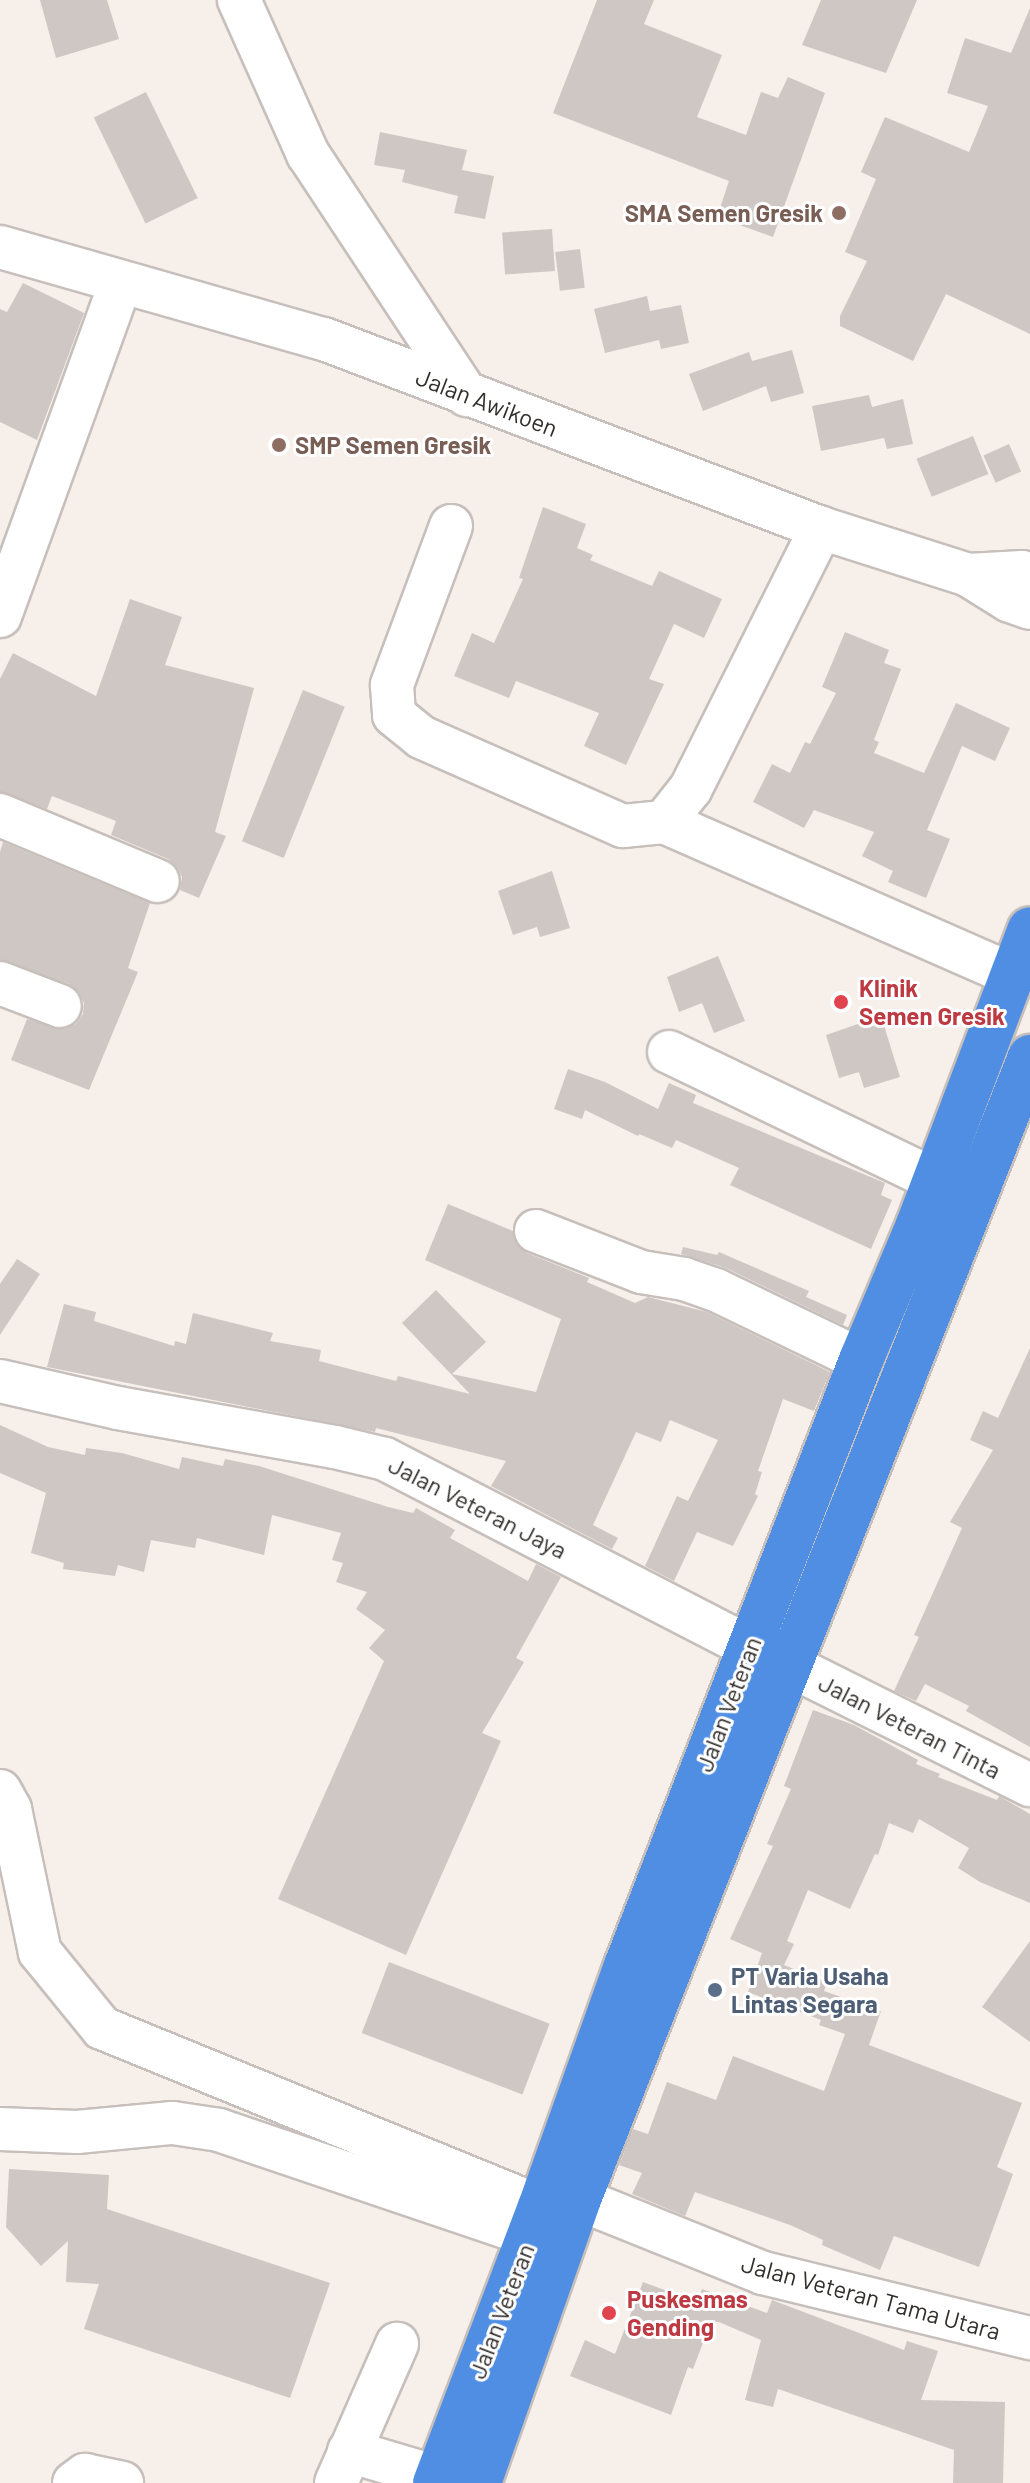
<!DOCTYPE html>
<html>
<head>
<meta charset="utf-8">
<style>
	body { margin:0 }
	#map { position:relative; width:1030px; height:2483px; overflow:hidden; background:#f6efea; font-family:Barlow,sans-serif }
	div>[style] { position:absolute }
	.building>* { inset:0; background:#cfc7c3; transform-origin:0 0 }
	.roads { filter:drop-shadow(2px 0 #c6bfbb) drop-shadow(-2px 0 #c6bfbb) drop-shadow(0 2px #c6bfbb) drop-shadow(0 -2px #c6bfbb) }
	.minor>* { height:42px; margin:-21px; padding:0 21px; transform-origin:21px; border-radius:21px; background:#fff }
	.highway>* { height:44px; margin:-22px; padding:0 22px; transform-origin:22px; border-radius:22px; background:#4f8ee3 }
	.dots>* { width:22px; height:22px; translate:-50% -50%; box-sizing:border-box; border:4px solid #fff; border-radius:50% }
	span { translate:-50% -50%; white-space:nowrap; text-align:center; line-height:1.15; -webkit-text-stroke:6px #fff; paint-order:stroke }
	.education-label { font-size:24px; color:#785e54; font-weight:700 }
	.right { translate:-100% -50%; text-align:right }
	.left { translate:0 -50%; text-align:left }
	.street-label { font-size:24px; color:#312e2c }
	.health-label { font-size:24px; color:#be3a42; font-weight:700 }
	.service-label { font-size:24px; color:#4e5e75; font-weight:700 }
</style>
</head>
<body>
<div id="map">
	<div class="building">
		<div style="clip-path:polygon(40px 0,107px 0,119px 39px,56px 58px)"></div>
		<div style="clip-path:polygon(597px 0,654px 0,644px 24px,722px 55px,697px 117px,746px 135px,761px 92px,778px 98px,788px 77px,825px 93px,773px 237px,717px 217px,729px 181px,553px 113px)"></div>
		<div style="clip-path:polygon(821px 0,917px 0,886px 73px,802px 45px)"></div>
		<div style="clip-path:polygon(1030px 8px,1030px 334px,946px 294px,913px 361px,840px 326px,840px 316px,867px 261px,845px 252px,876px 179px,861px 172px,885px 117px,969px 152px,988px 106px,947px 93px,965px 38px,1011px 53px)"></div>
		<div style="left:146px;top:92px;width:118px;height:58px;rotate:64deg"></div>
		<div style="clip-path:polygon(380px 132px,467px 150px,462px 170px,494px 176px,485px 219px,454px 213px,458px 196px,402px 182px,405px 170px,374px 165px)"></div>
		<div style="left:552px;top:229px;width:42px;height:50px;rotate:86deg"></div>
		<div style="left:580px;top:249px;width:39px;height:25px;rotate:83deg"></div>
		<div style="clip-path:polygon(23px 283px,84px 313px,37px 440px,0 422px,0 309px,7px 312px)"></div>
		<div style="clip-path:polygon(647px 296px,650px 311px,681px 305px,689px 343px,661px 349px,659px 340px,605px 353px,594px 309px)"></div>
		<div style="clip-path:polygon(792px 350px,804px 393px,771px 402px,766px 386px,703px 411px,689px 374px,749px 352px,752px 361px)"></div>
		<div style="clip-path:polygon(869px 395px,872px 407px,903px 399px,913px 444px,887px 449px,884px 438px,821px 451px,812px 406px)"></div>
		<div style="left:973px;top:436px;width:41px;height:61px;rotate:68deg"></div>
		<div style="left:1009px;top:444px;width:30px;height:28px;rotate:66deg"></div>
		<div style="clip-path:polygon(543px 507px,586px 524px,577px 548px,593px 555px,590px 560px,652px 586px,659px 571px,722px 599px,704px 638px,674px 624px,649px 679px,664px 684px,626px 765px,584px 746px,599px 713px,516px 681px,509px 698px,454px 676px,472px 633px,494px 643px,523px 579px,519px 578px)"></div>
		<div style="clip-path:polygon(130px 599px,182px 617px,165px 665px,254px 688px,215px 832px,226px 836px,199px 898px,180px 890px,182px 877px,177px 867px,168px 859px,111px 835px,116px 821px,52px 796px,47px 809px,0 792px,0 679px,13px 653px,96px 696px)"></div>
		<div style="clip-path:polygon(845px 632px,889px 650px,884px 663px,901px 669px,874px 740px,879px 742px,874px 753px,924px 773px,956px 703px,1010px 728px,995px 761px,962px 746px,927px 830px,950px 839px,926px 898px,888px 882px,893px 871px,862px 856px,874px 832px,814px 810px,804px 828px,753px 802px,772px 764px,790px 773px,805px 742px,810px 744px,836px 693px,822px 687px)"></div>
		<div style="left:303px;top:690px;width:45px;height:163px;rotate:22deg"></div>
		<div style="clip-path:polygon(3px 842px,150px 903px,128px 968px,138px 972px,89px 1090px,11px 1060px,27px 1019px,65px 1029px,76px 1024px,83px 1014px,84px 1003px,79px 992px,69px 984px,0 960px,0 852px)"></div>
		<div style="clip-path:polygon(552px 871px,570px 928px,540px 937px,537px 927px,513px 935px,498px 891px)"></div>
		<div style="clip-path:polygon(718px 956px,745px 1021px,714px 1033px,702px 1003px,679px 1012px,667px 977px)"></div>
		<div style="clip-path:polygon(881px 1016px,900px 1077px,864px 1088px,859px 1072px,839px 1078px,826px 1035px)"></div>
		<div style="clip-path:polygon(568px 1069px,605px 1082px,658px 1109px,669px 1083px,696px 1095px,693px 1103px,885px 1183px,881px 1195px,892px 1200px,871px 1249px,730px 1185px,739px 1168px,676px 1140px,672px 1148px,639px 1134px,638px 1136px,585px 1110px,582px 1119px,554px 1109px)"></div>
		<div style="clip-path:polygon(448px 1204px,513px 1231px,517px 1245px,527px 1253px,589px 1278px,587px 1282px,635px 1303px,648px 1297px,707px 1312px,830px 1372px,814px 1411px,783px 1399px,758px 1471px,762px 1472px,755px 1494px,758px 1496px,733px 1546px,697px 1532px,674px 1581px,645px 1566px,677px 1496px,688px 1501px,718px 1440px,670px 1420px,661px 1442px,636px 1432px,593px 1525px,618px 1538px,612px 1549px,491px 1486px,506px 1461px,376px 1428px,375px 1432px,47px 1367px,64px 1304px,96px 1312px,94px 1321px,174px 1346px,175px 1341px,186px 1344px,193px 1313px,273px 1333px,270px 1341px,321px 1350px,319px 1361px,396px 1381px,398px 1376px,470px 1394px,402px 1323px,436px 1290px,486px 1342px,452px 1374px,536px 1392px,561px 1319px,425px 1260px)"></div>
		<div style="clip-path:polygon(683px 1247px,717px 1255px,719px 1252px,809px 1291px,806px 1297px,847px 1315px,843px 1325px,726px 1268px,681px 1254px)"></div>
		<div style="clip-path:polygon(17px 1259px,40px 1274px,0 1335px,0 1284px)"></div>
		<div style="clip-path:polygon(1030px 1348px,1030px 1747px,966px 1711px,969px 1706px,925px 1684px,916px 1701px,894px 1691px,919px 1637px,914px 1635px,962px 1528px,950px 1522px,993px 1450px,970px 1440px,983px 1411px,998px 1418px)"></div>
		<div style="clip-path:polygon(0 1425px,48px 1447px,85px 1455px,86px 1448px,122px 1453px,179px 1469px,182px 1457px,223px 1466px,225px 1459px,259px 1466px,388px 1507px,413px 1513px,416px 1508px,455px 1530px,450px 1538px,528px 1581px,536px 1564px,561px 1577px,516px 1658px,524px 1662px,482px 1733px,501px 1741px,406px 1955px,278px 1899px,384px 1661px,369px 1648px,385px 1630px,356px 1609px,367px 1592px,336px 1582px,343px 1563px,332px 1560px,341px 1533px,272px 1515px,264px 1555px,197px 1538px,195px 1548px,151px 1540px,144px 1572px,118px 1565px,115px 1576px,63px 1569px,64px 1563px,31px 1553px,46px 1493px,0 1473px)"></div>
		<div style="clip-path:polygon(813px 1710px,854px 1725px,918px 1760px,916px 1764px,940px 1774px,938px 1777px,997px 1800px,999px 1796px,1030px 1814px,1030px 1903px,980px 1882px,958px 1868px,969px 1848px,919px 1819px,913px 1833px,889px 1823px,878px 1855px,875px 1854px,850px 1909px,808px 1890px,787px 1941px,794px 1944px,784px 1965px,827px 1982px,824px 1991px,881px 2011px,869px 2045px,1022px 2103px,997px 2167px,1013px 2174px,979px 2267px,894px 2236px,880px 2270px,822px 2245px,823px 2240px,790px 2225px,695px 2192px,685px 2216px,632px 2194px,642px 2173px,619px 2165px,633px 2129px,648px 2134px,667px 2082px,716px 2100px,733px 2056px,824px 2091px,845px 2034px,819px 2025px,821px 2020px,748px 1992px,762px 1953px,730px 1939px,773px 1846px,767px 1844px,791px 1789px,784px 1786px)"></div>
		<div style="clip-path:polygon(1030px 1941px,1030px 2042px,982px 2007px)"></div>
		<div style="left:389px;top:1962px;width:172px;height:76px;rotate:21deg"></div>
		<div style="clip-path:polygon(9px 2169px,109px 2175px,107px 2209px,330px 2283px,290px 2398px,84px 2329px,99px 2284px,66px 2282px,68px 2241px,41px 2266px,6px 2227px)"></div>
		<div style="clip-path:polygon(643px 2282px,697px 2302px,702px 2289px,767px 2313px,772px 2300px,904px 2350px,907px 2341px,938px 2351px,921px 2400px,1005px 2402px,1003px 2483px,953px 2483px,954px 2450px,778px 2389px,773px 2407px,745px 2400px,761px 2340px,719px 2322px,711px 2322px,693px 2369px,688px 2367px,671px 2415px,570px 2376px,585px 2340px,615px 2354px)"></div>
	</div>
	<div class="roads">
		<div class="minor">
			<div style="left:239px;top:0;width:169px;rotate:65.9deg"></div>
			<div style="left:308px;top:154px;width:289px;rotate:56.6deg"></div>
			<div style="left:0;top:247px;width:337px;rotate:15.9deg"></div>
			<div style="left:324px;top:339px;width:532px;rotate:20.82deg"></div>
			<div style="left:821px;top:528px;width:154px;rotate:17.7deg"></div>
			<div style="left:968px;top:575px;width:49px;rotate:31.8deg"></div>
			<div style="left:1010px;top:601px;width:21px;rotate:19deg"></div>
			<div style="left:451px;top:526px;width:170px;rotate:110.4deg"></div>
			<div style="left:392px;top:685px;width:30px;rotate:86deg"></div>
			<div style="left:394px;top:715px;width:35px;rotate:39deg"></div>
			<div style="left:421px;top:737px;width:221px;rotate:23.8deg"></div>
			<div style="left:623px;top:826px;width:41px;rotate:-5.6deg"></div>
			<div style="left:664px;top:822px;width:43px;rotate:-51.5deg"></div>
			<div style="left:691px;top:788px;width:291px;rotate:-63.4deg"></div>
			<div style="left:968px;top:575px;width:54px;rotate:-3.2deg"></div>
			<div style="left:1022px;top:572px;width:9px;rotate:27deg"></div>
			<div style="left:0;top:616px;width:355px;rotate:-70.1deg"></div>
			<div style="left:0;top:815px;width:171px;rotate:22.7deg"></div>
			<div style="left:664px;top:822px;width:381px;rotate:23.7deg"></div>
			<div style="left:0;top:983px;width:64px;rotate:21deg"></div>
			<div style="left:669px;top:1052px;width:295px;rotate:25.7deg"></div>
			<div style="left:536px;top:1231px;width:113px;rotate:21.3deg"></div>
			<div style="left:641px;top:1272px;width:44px;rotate:9.2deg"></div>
			<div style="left:684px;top:1279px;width:34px;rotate:19deg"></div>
			<div style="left:716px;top:1290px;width:161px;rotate:25.8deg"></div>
			<div style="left:0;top:1381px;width:121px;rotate:12.9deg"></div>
			<div style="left:118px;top:1408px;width:220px;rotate:10.2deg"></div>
			<div style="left:335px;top:1447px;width:51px;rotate:13.5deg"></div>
			<div style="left:385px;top:1459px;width:411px;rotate:27.3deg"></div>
			<div style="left:791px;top:1666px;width:267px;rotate:26.5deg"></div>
			<div style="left:0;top:1791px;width:21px;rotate:61deg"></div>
			<div style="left:10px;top:1809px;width:146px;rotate:78.2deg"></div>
			<div style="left:40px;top:1952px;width:98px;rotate:50.8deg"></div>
			<div style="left:102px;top:2028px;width:473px;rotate:22.2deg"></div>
			<div style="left:0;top:2129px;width:77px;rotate:2.2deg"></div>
			<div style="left:77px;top:2132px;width:96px;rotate:-5.4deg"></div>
			<div style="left:173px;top:2123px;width:47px;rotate:8.7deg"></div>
			<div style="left:219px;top:2130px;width:328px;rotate:18.7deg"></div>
			<div style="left:579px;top:2199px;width:198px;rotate:21.9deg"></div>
			<div style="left:763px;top:2273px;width:275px;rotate:13.7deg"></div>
			<div style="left:349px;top:2451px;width:92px;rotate:16.5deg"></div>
			<div style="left:74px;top:2483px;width:14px;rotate:-36deg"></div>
			<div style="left:85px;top:2475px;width:38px;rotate:12deg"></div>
			<div style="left:336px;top:2483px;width:152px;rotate:-66.3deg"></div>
		</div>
		<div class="highway">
			<div style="left:435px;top:2483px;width:295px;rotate:-69.2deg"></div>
			<div style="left:540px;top:2207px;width:256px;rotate:-70.4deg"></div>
			<div style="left:626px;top:1966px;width:650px;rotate:-68.8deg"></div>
			<div style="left:861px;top:1360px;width:147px;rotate:-67.1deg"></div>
			<div style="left:918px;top:1225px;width:316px;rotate:-69.3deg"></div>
			<div style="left:479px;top:2483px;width:301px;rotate:-70.6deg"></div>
			<div style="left:579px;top:2199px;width:1228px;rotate:-68.45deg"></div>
		</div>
	</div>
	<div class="dots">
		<div style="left:839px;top:213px;background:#8d6e63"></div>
		<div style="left:279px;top:445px;background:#8d6e63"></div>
		<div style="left:841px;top:1002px;background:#e0444e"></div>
		<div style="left:715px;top:1990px;background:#5c6f8a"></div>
		<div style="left:609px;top:2313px;background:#e0444e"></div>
	</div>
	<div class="education-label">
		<span class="right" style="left:823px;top:213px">SMA Semen Gresik</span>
		<span class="left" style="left:295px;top:445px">SMP Semen Gresik</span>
	</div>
	<div class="street-label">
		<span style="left:487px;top:402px;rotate:21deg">Jalan Awikoen</span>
		<span style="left:478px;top:1507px;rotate:27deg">Jalan Veteran Jaya</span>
		<span style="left:728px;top:1704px;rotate:-69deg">Jalan Veteran</span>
		<span style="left:910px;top:1726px;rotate:27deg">Jalan Veteran Tinta</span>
		<span style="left:871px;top:2297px;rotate:15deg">Jalan Veteran Tama Utara</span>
		<span style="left:501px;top:2311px;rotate:-69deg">Jalan Veteran</span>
	</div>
	<div class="health-label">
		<span class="left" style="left:859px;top:1002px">Klinik<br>Semen Gresik</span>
		<span class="left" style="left:627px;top:2313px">Puskesmas<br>Gending</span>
	</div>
	<div class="service-label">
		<span class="left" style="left:731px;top:1990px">PT Varia Usaha<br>Lintas Segara</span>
	</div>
</div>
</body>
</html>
